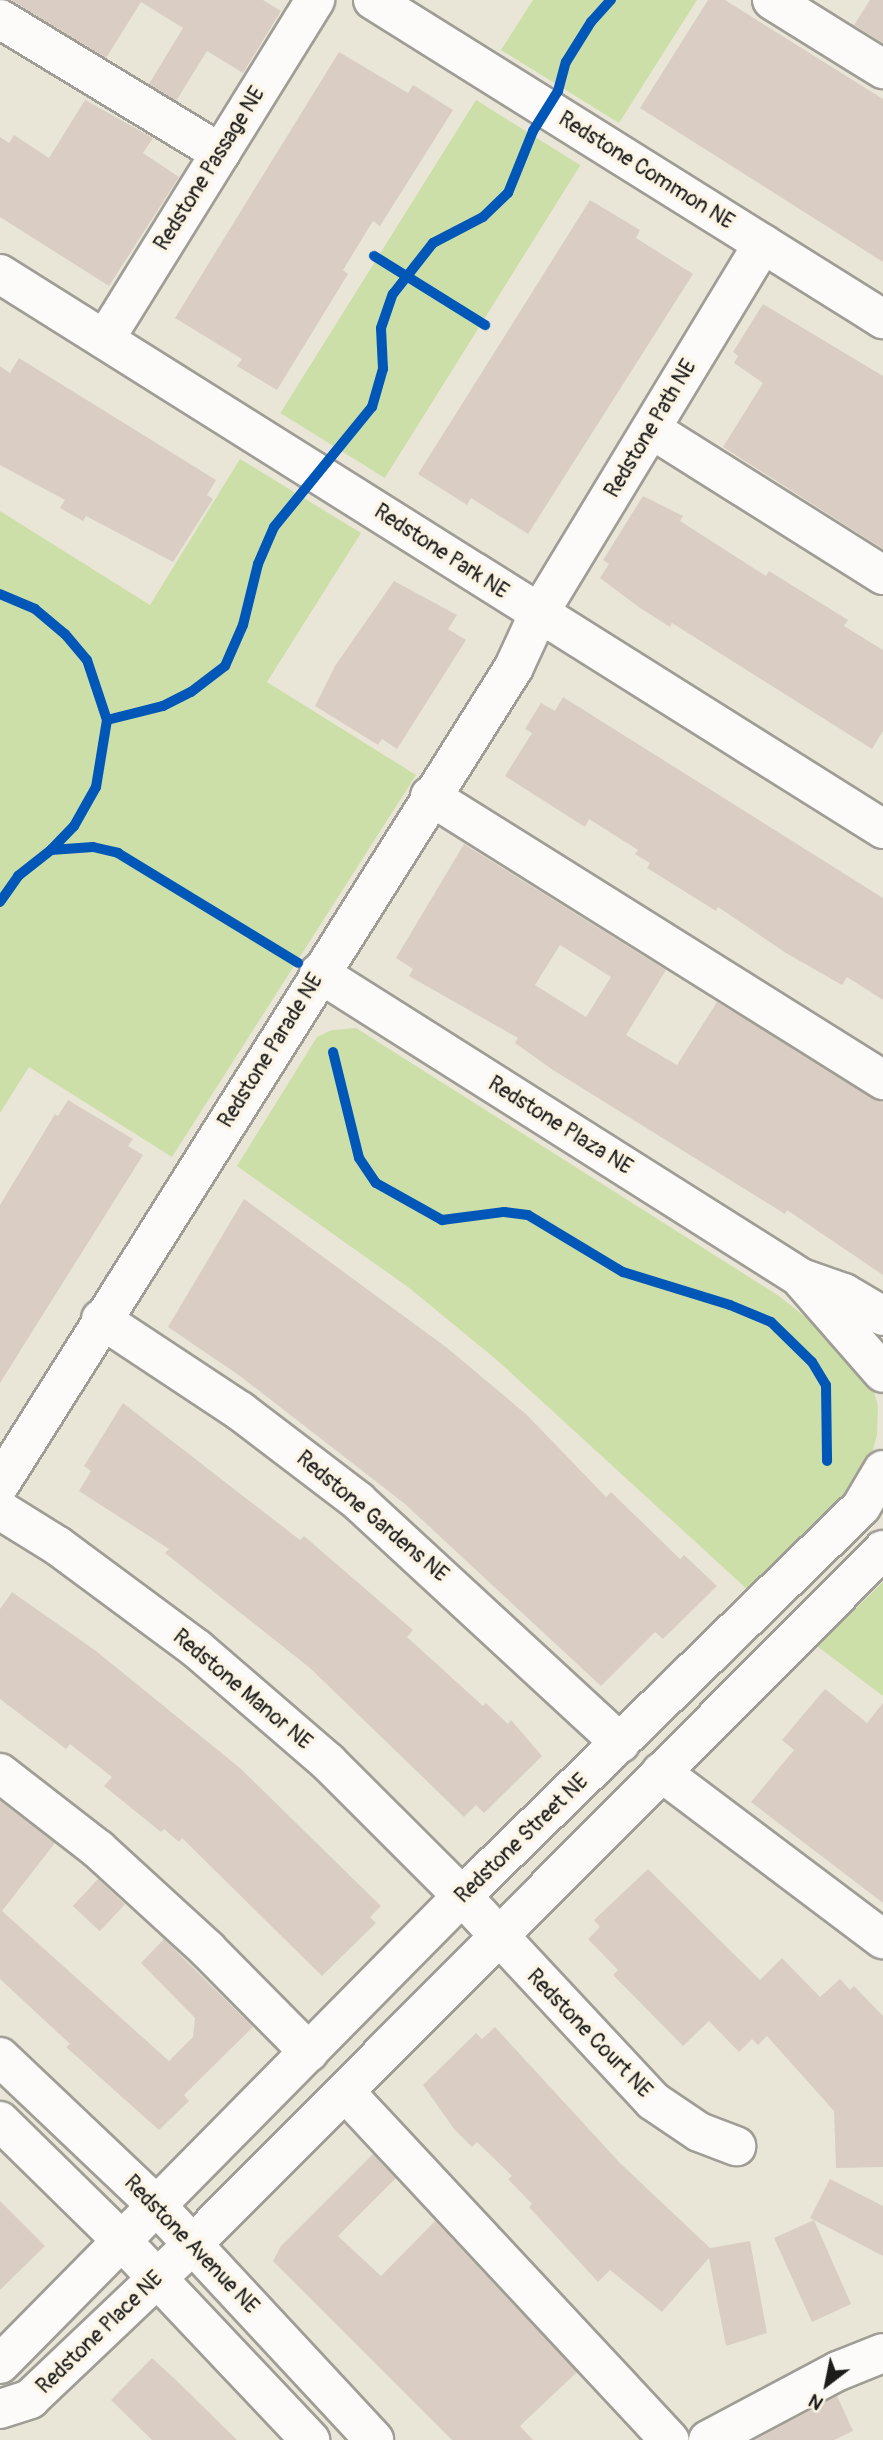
<!DOCTYPE html>
<html>
<head>
<meta charset="utf-8">
<style>
	body { margin:0 }
	#map { position:relative; width:883px; height:2440px; overflow:hidden; background:#e9e6d8; font-family:Pangolin,sans-serif }
	div>[style] { position:absolute }
	.green>* { inset:0; background:#ccdfa8; transform-origin:0 0 }
	.building>* { inset:0; background:#dacec4; transform-origin:0 0 }
	.roads { filter:drop-shadow(2px 0 #9f9d95) drop-shadow(-2px 0 #9f9d95) drop-shadow(0 2px #9f9d95) drop-shadow(0 -2px #9f9d95) }
	.minor>* { height:38px; margin:-19px; padding:0 19px; transform-origin:19px; border-radius:19px; background:#fcfbf9 }
	.cycleway>* { height:10px; margin:-5px; padding:0 5px; transform-origin:5px; border-radius:5px; background:#0057b8 }
	span { translate:-50% -50%; white-space:nowrap; text-align:center; line-height:1.15; -webkit-text-stroke:7px #fcf5e5; paint-order:stroke }
	.street-label { font-size:21px; color:#1c1c1c }
	.north { position:absolute; left:792px; top:2349px; width:70px; height:70px; -webkit-text-stroke:5px #fcf5e5; paint-order:stroke; rotate:212deg; font-size:19px; font-weight:700; line-height:28px; text-align:center; color:#1c1c1c }
	.north::after { content:''; display:block; margin:auto; width:24px; height:32px; background:#1c1c1c; clip-path:polygon(50% 0,100% 100%,50% 72%,0 100%) }
</style>
</head>
<body>
<div id="map">
	<div class="green">
		<div style="clip-path:polygon(533px 0,697px 0,619px 123px,501px 50px)"></div>
		<div style="left:476px;top:100px;width:123px;height:369px;rotate:32deg"></div>
		<div style="clip-path:polygon(240px 459px,361px 533px,267px 682px,416px 775px,172px 1157px,29px 1067px,0 1113px,0 511px,150px 605px)"></div>
		<div style="clip-path:polygon(356px 1028px,779px 1296px,845px 1349px,872px 1385px,878px 1406px,877px 1435px,870px 1461px,841px 1503px,748px 1590px,498px 1361px,408px 1287px,237px 1166px,317px 1037px,332px 1030px)"></div>
		<div style="clip-path:polygon(883px 1582px,883px 1696px,817px 1646px)"></div>
	</div>
	<div class="building">
		<div style="clip-path:polygon(11px 0,263px 0,281px 11px,243px 73px,207px 51px,176px 101px,149px 84px,183px 28px,141px 2px,106px 58px)"></div>
		<div style="clip-path:polygon(708px 0,725px 0,883px 99px,883px 262px,640px 108px)"></div>
		<div style="clip-path:polygon(870px 0,883px 0,883px 43px,854px 25px)"></div>
		<div style="clip-path:polygon(339px 52px,408px 93px,413px 85px,453px 110px,380px 226px,373px 221px,343px 270px,348px 274px,277px 390px,237px 366px,242px 359px,175px 318px)"></div>
		<div style="clip-path:polygon(85px 100px,153px 138px,143px 153px,179px 177px,109px 286px,0 217px,0 137px,9px 143px,14px 135px,49px 158px)"></div>
		<div style="clip-path:polygon(590px 200px,640px 230px,636px 238px,693px 274px,528px 534px,471px 498px,467px 505px,418px 474px)"></div>
		<div style="clip-path:polygon(763px 304px,883px 376px,883px 549px,723px 447px,763px 383px,734px 363px,738px 356px,733px 352px)"></div>
		<div style="clip-path:polygon(19px 358px,216px 480px,207px 495px,213px 499px,173px 562px,86px 516px,83px 521px,60px 508px,65px 500px,0 465px,0 366px,10px 373px)"></div>
		<div style="clip-path:polygon(643px 496px,683px 516px,680px 521px,766px 576px,769px 571px,848px 620px,844px 626px,883px 650px,883px 731px,872px 749px,672px 623px,670px 627px,640px 608px,600px 578px,609px 564px,603px 560px)"></div>
		<div style="clip-path:polygon(394px 581px,457px 615px,448px 629px,466px 640px,397px 749px,382px 739px,378px 745px,315px 706px,335px 666px)"></div>
		<div style="clip-path:polygon(563px 697px,883px 898px,883px 1000px,847px 977px,842px 985px,786px 953px,718px 907px,716px 911px,647px 868px,650px 863px,635px 854px,638px 850px,589px 819px,585px 827px,505px 776px,532px 733px,525px 729px,541px 703px,555px 711px)"></div>
		<div style="clip-path:polygon(evenodd,464px 844px,666px 970px,626px 1035px,677px 1065px,717px 1002px,883px 1103px,883px 1275px,787px 1210px,785px 1214px,553px 1070px,515px 1043px,518px 1038px,409px 976px,413px 969px,396px 958px,464px 844px,560px 945px,611px 977px,586px 1017px,535px 985px,560px 945px)"></div>
		<div style="clip-path:polygon(68px 1100px,133px 1139px,128px 1146px,143px 1155px,0 1383px,0 1205px,55px 1114px,58px 1116px)"></div>
		<div style="clip-path:polygon(244px 1199px,446px 1347px,526px 1414px,606px 1497px,611px 1492px,680px 1559px,684px 1555px,717px 1586px,663px 1639px,655px 1632px,601px 1686px,405px 1504px,240px 1376px,168px 1327px)"></div>
		<div style="clip-path:polygon(123px 1403px,300px 1540px,304px 1536px,413px 1630px,407px 1637px,483px 1706px,486px 1703px,508px 1724px,511px 1720px,542px 1756px,484px 1813px,476px 1805px,464px 1817px,310px 1668px,165px 1553px,169px 1549px,79px 1491px,91px 1471px,84px 1466px)"></div>
		<div style="clip-path:polygon(12px 1592px,96px 1651px,240px 1768px,381px 1906px,370px 1917px,376px 1923px,322px 1976px,182px 1838px,179px 1842px,164px 1829px,161px 1832px,104px 1786px,112px 1777px,70px 1744px,66px 1749px,0 1699px,0 1609px)"></div>
		<div style="clip-path:polygon(825px 1689px,867px 1723px,883px 1703px,883px 1903px,751px 1802px,794px 1750px,782px 1740px)"></div>
		<div style="clip-path:polygon(0 1801px,55px 1843px,2px 1911px,169px 2061px,193px 2037px,195px 2018px,141px 1963px,164px 1939px,253px 2027px,184px 2095px,189px 2101px,159px 2130px,66px 2047px,70px 2044px,0 1979px)"></div>
		<div style="clip-path:polygon(648px 1869px,760px 1980px,782px 1958px,820px 1997px,840px 1979px,850px 1990px,854px 1986px,883px 2016px,883px 2167px,836px 2168px,834px 2111px,767px 2036px,758px 2045px,752px 2039px,739px 2052px,709px 2021px,683px 2046px,613px 1975px,618px 1970px,588px 1939px,600px 1927px,594px 1920px)"></div>
		<div style="left:98px;top:1879px;width:37px;height:37px;rotate:43deg"></div>
		<div style="clip-path:polygon(495px 2027px,620px 2163px,710px 2248px,750px 2241px,767px 2333px,726px 2346px,709px 2258px,662px 2312px,610px 2270px,598px 2282px,529px 2207px,532px 2204px,508px 2179px,512px 2176px,477px 2142px,472px 2147px,454px 2129px,423px 2085px,476px 2033px,482px 2039px)"></div>
		<div style="clip-path:polygon(373px 2154px,396px 2178px,338px 2236px,381px 2276px,435px 2221px,577px 2372px,520px 2426px,533px 2440px,452px 2440px,273px 2261px,281px 2246px)"></div>
		<div style="clip-path:polygon(830px 2179px,883px 2206px,883px 2256px,814px 2220px,851px 2304px,812px 2322px,774px 2238px,814px 2220px,810px 2218px)"></div>
		<div style="clip-path:polygon(0 2201px,45px 2246px,0 2290px)"></div>
		<div style="clip-path:polygon(152px 2358px,178px 2382px,237px 2440px,152px 2440px,111px 2400px)"></div>
		<div style="clip-path:polygon(837px 2396px,853px 2431px,834px 2440px,755px 2440px)"></div>
	</div>
	<div class="roads">
		<div class="minor">
			<div style="left:373px;top:0;width:602px;rotate:32.03deg"></div>
			<div style="left:772px;top:0;width:131px;rotate:31.9deg"></div>
			<div style="left:0;top:19px;width:258px;rotate:31.3deg"></div>
			<div style="left:0;top:274px;width:1043px;rotate:32.15deg"></div>
			<div style="left:105px;top:339px;width:399px;rotate:-58.2deg"></div>
			<div style="left:651px;top:429px;width:274px;rotate:32.2deg"></div>
			<div style="left:430px;top:796px;width:535px;rotate:32.08deg"></div>
			<div style="left:319px;top:973px;width:570px;rotate:32.32deg"></div>
			<div style="left:801px;top:1278px;width:46px;rotate:19.2deg"></div>
			<div style="left:844px;top:1293px;width:45px;rotate:30.5deg"></div>
			<div style="left:802px;top:1280px;width:123px;rotate:48.9deg"></div>
			<div style="left:101px;top:1319px;width:167px;rotate:33.5deg"></div>
			<div style="left:240px;top:1411px;width:148px;rotate:37.3deg"></div>
			<div style="left:358px;top:1501px;width:357px;rotate:42.7deg"></div>
			<div style="left:0;top:1484px;width:965px;rotate:-57.82deg"></div>
			<div style="left:514px;top:667px;width:57px;rotate:-65.2deg"></div>
			<div style="left:538px;top:615px;width:434px;rotate:-58.8deg"></div>
			<div style="left:0;top:1510px;width:68px;rotate:31.8deg"></div>
			<div style="left:58px;top:1546px;width:173px;rotate:36.5deg"></div>
			<div style="left:197px;top:1649px;width:173px;rotate:40.8deg"></div>
			<div style="left:328px;top:1762px;width:190px;rotate:45deg"></div>
			<div style="left:462px;top:1896px;width:280px;rotate:47deg"></div>
			<div style="left:653px;top:2101px;width:55px;rotate:34deg"></div>
			<div style="left:699px;top:2132px;width:40px;rotate:21deg"></div>
			<div style="left:661px;top:1772px;width:278px;rotate:37deg"></div>
			<div style="left:0;top:1773px;width:124px;rotate:37.8deg"></div>
			<div style="left:98px;top:1849px;width:148px;rotate:42.5deg"></div>
			<div style="left:207px;top:1949px;width:145px;rotate:45.3deg"></div>
			<div style="left:0;top:2057px;width:214px;rotate:43.5deg"></div>
			<div style="left:155px;top:2204px;width:322px;rotate:47.1deg"></div>
			<div style="left:345px;top:2092px;width:476px;rotate:47deg"></div>
			<div style="left:0;top:2121px;width:168px;rotate:44.5deg"></div>
			<div style="left:120px;top:2239px;width:277px;rotate:46.6deg"></div>
			<div style="left:0;top:2364px;width:658px;rotate:-45.37deg"></div>
			<div style="left:462px;top:1896px;width:557px;rotate:-44.27deg"></div>
			<div style="left:861px;top:1507px;width:43px;rotate:-59.3deg"></div>
			<div style="left:0;top:2409px;width:32px;rotate:-18deg"></div>
			<div style="left:30px;top:2399px;width:224px;rotate:-43.5deg"></div>
			<div style="left:192px;top:2245px;width:980px;rotate:-45.17deg"></div>
			<div style="left:708px;top:2440px;width:147px;rotate:-28deg"></div>
			<div style="left:838px;top:2371px;width:48px;rotate:-21.8deg"></div>
		</div>
	</div>
	<div class="cycleway">
		<div style="left:374px;top:256px;width:131px;rotate:31.9deg"></div>
		<div style="left:0;top:594px;width:38px;rotate:23deg"></div>
		<div style="left:35px;top:609px;width:39px;rotate:40deg"></div>
		<div style="left:65px;top:634px;width:34px;rotate:50deg"></div>
		<div style="left:87px;top:660px;width:63px;rotate:71.6deg"></div>
		<div style="left:107px;top:720px;width:68px;rotate:99.3deg"></div>
		<div style="left:96px;top:787px;width:45px;rotate:119.4deg"></div>
		<div style="left:74px;top:826px;width:33px;rotate:134deg"></div>
		<div style="left:107px;top:720px;width:58px;rotate:-14deg"></div>
		<div style="left:163px;top:706px;width:31px;rotate:-27deg"></div>
		<div style="left:191px;top:692px;width:43px;rotate:-37.4deg"></div>
		<div style="left:225px;top:666px;width:45px;rotate:-66.3deg"></div>
		<div style="left:243px;top:625px;width:63px;rotate:-76.2deg"></div>
		<div style="left:258px;top:564px;width:40px;rotate:-66.6deg"></div>
		<div style="left:274px;top:527px;width:155px;rotate:-50.8deg"></div>
		<div style="left:372px;top:407px;width:40px;rotate:-74deg"></div>
		<div style="left:383px;top:369px;width:41px;rotate:-92.8deg"></div>
		<div style="left:381px;top:328px;width:36px;rotate:-71deg"></div>
		<div style="left:393px;top:294px;width:65px;rotate:-51.9deg"></div>
		<div style="left:433px;top:243px;width:56px;rotate:-27.5deg"></div>
		<div style="left:483px;top:217px;width:35px;rotate:-44deg"></div>
		<div style="left:508px;top:193px;width:67px;rotate:-68deg"></div>
		<div style="left:533px;top:131px;width:47px;rotate:-58deg"></div>
		<div style="left:558px;top:91px;width:30px;rotate:-75deg"></div>
		<div style="left:566px;top:62px;width:47px;rotate:-58deg"></div>
		<div style="left:591px;top:22px;width:30px;rotate:-48deg"></div>
		<div style="left:0;top:902px;width:32px;rotate:-55deg"></div>
		<div style="left:18px;top:876px;width:42px;rotate:-38.2deg"></div>
		<div style="left:51px;top:850px;width:42px;rotate:-4.1deg"></div>
		<div style="left:93px;top:847px;width:26px;rotate:13deg"></div>
		<div style="left:118px;top:853px;width:211px;rotate:31.4deg"></div>
		<div style="left:333px;top:1052px;width:109px;rotate:76.2deg"></div>
		<div style="left:359px;top:1158px;width:30px;rotate:56deg"></div>
		<div style="left:376px;top:1183px;width:76px;rotate:29.3deg"></div>
		<div style="left:442px;top:1220px;width:63px;rotate:-7.4deg"></div>
		<div style="left:504px;top:1212px;width:24px;rotate:7deg"></div>
		<div style="left:528px;top:1215px;width:111px;rotate:31deg"></div>
		<div style="left:623px;top:1272px;width:112px;rotate:17.1deg"></div>
		<div style="left:730px;top:1305px;width:44px;rotate:22.5deg"></div>
		<div style="left:771px;top:1322px;width:57px;rotate:44.3deg"></div>
		<div style="left:812px;top:1362px;width:27px;rotate:59deg"></div>
		<div style="left:826px;top:1385px;width:76px;rotate:89.2deg"></div>
	</div>
	<div class="street-label">
		<span style="left:210px;top:169px;rotate:-58deg">Redstone Passage NE</span>
		<span style="left:646px;top:171px;rotate:32deg">Redstone Common NE</span>
		<span style="left:651px;top:429px;rotate:-59deg">Redstone Path NE</span>
		<span style="left:441px;top:552px;rotate:33deg">Redstone Park NE</span>
		<span style="left:271px;top:1051px;rotate:-58deg">Redstone Parade NE</span>
		<span style="left:560px;top:1126px;rotate:32deg">Redstone Plaza NE</span>
		<span style="left:372px;top:1517px;rotate:40deg">Redstone Gardens NE</span>
		<span style="left:242px;top:1690px;rotate:40deg">Redstone Manor NE</span>
		<span style="left:522px;top:1839px;rotate:-44deg">Redstone Street NE</span>
		<span style="left:589px;top:2034px;rotate:46deg">Redstone Court NE</span>
		<span style="left:191px;top:2245px;rotate:46deg">Redstone Avenue NE</span>
		<span style="left:100px;top:2333px;rotate:-44deg">Redstone Place NE</span>
	</div>
	<div class="north">N</div>
</div>
</body>
</html>
